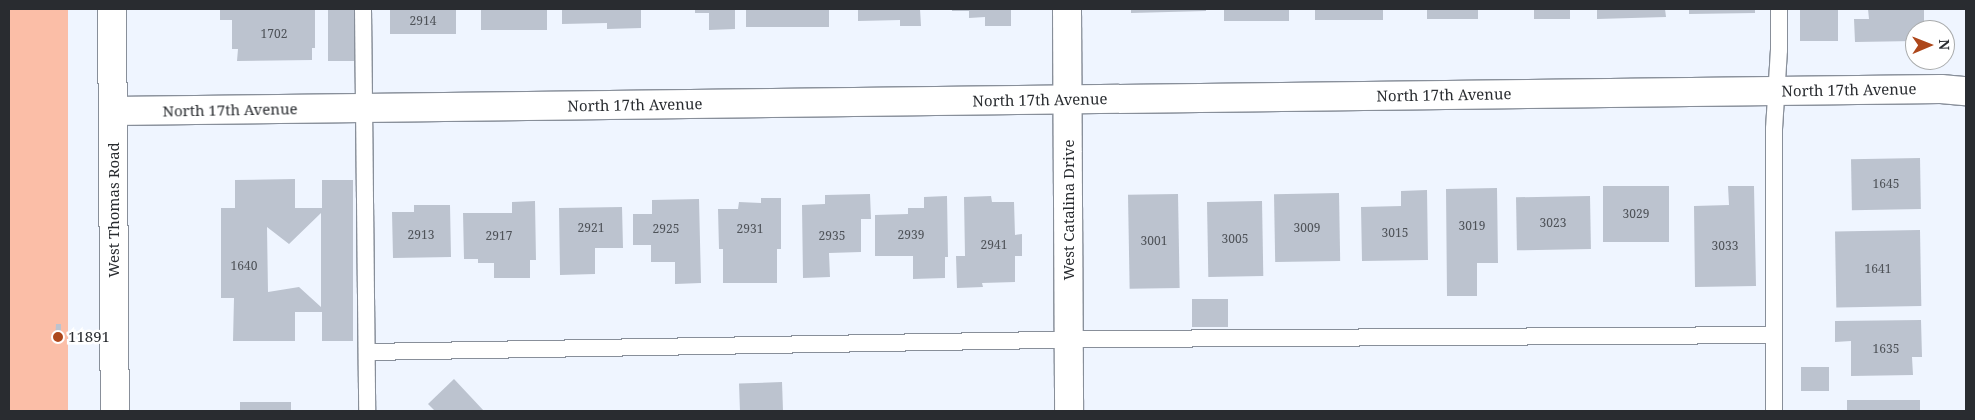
<!DOCTYPE html>
<html>
<head>
<meta charset="utf-8">
<style>
	body { margin:0 }
	#map { position:relative; width:1975px; height:420px; overflow:hidden; background:#eff5ff; font-family:"Noto Serif",serif }
	div>[style] { position:absolute }
	.green>* { inset:0; background:#fbbea7; transform-origin:0 0 }
	.building>* { inset:0; background:#bcc3cf; transform-origin:0 0 }
	.roads { filter:drop-shadow(1px 0 #888f9a) drop-shadow(-1px 0 #888f9a) drop-shadow(0 1px #888f9a) drop-shadow(0 -1px #888f9a) }
	.service>* { height:16px; margin:-8px; padding:0 8px; transform-origin:8px; border-radius:8px; background:#fff }
	.minor>* { height:28px; margin:-14px; padding:0 14px; transform-origin:14px; border-radius:14px; background:#fff }
	.secondary>* { height:28px; margin:-14px; padding:0 14px; transform-origin:14px; border-radius:14px; background:#fff }
	.dots>* { width:14px; height:14px; translate:-50% -50%; box-sizing:border-box; border:2px solid #fff; border-radius:50% }
	span { translate:-50% -50%; white-space:nowrap; text-align:center; line-height:1.15; -webkit-text-stroke:5px #fff; paint-order:stroke }
	.number-label { font-size:12px; color:#4e5258 }
	.number-label span { -webkit-text-stroke-width:0 }
	.street-label { font-size:15px; color:#292c30 }
	.poi-label { font-size:15px; color:#292c30 }
	.left { translate:0 -50%; text-align:left }
	.frame { position:absolute; inset:0; border:10px solid #292c30; pointer-events:none }
	.north { position:absolute; left:1905px; top:20px; width:50px; height:50px; box-sizing:border-box; background:#fff; border:1px solid #a9abac; border-radius:50%; rotate:89deg; font-size:14px; font-weight:700; line-height:20px; text-align:center; color:#292c30 }
	.north::after { content:''; display:block; margin:auto; width:18px; height:22px; background:#ad471b; clip-path:polygon(50% 0,100% 100%,50% 72%,0 100%) }
</style>
</head>
<body>
<div id="map">
	<div class="green">
		<div style="left:9px;top:9px;width:59px;height:402px"></div>
	</div>
	<div class="building">
		<div style="clip-path:polygon(220px 9px,315px 9px,315px 48px,312px 48px,312px 60px,237px 61px,238px 49px,232px 49px,232px 20px,220px 20px)"></div>
		<div style="left:328px;top:9px;width:26px;height:52px"></div>
		<div style="left:390px;top:9px;width:66px;height:25px"></div>
		<div style="left:481px;top:9px;width:66px;height:21px"></div>
		<div style="clip-path:polygon(562px 9px,641px 9px,641px 28px,607px 29px,607px 23px,562px 24px)"></div>
		<div style="clip-path:polygon(695px 9px,735px 9px,735px 29px,709px 30px,709px 13px,695px 13px)"></div>
		<div style="left:746px;top:9px;width:83px;height:18px"></div>
		<div style="clip-path:polygon(858px 9px,920px 9px,921px 26px,900px 26px,900px 20px,858px 21px)"></div>
		<div style="clip-path:polygon(952px 9px,1011px 9px,1011px 26px,985px 26px,985px 17px,969px 18px,969px 11px,952px 11px)"></div>
		<div style="clip-path:polygon(1131px 9px,1206px 9px,1206px 11px,1131px 13px)"></div>
		<div style="left:1224px;top:9px;width:65px;height:12px"></div>
		<div style="left:1315px;top:9px;width:68px;height:11px"></div>
		<div style="left:1427px;top:9px;width:51px;height:10px"></div>
		<div style="left:1534px;top:9px;width:36px;height:10px"></div>
		<div style="clip-path:polygon(1597px 9px,1665px 9px,1666px 17px,1597px 19px)"></div>
		<div style="clip-path:polygon(1689px 9px,1755px 9px,1755px 13px,1689px 14px)"></div>
		<div style="left:1800px;top:9px;width:38px;height:32px"></div>
		<div style="clip-path:polygon(1868px 9px,1924px 9px,1924px 30px,1915px 30px,1915px 41px,1855px 42px,1854px 19px,1869px 19px)"></div>
		<div style="left:1920px;top:158px;width:51px;height:69px;rotate:89deg"></div>
		<div style="clip-path:polygon(evenodd,295px 179px,295px 208px,322px 208px,322px 180px,353px 180px,353px 341px,322px 341px,322px 312px,295px 312px,295px 341px,233px 341px,234px 298px,221px 298px,221px 208px,235px 208px,235px 180px,295px 179px,321px 213px,321px 307px,299px 287px,268px 292px,267px 227px,289px 244px,321px 213px)"></div>
		<div style="left:1669px;top:186px;width:56px;height:66px;rotate:90deg"></div>
		<div style="clip-path:polygon(1728px 186px,1754px 186px,1756px 286px,1695px 287px,1694px 206px,1729px 205px)"></div>
		<div style="clip-path:polygon(1497px 188px,1498px 263px,1477px 263px,1477px 296px,1447px 296px,1446px 189px)"></div>
		<div style="clip-path:polygon(1427px 190px,1428px 260px,1362px 261px,1361px 207px,1401px 206px,1401px 191px)"></div>
		<div style="left:1339px;top:193px;width:68px;height:65px;rotate:89deg"></div>
		<div style="clip-path:polygon(870px 194px,871px 219px,861px 219px,861px 252px,829px 253px,830px 277px,803px 278px,802px 205px,825px 204px,825px 195px)"></div>
		<div style="left:1178px;top:194px;width:94px;height:50px;rotate:89deg"></div>
		<div style="clip-path:polygon(947px 196px,948px 257px,945px 257px,945px 278px,913px 279px,913px 256px,875px 256px,875px 215px,908px 214px,908px 208px,924px 208px,924px 197px)"></div>
		<div style="clip-path:polygon(991px 196px,992px 202px,1014px 202px,1015px 235px,1022px 234px,1022px 256px,1015px 256px,1015px 282px,982px 283px,983px 287px,957px 288px,956px 256px,965px 256px,964px 197px)"></div>
		<div style="left:1590px;top:196px;width:53px;height:74px;rotate:89deg"></div>
		<div style="clip-path:polygon(761px 198px,781px 198px,781px 249px,777px 249px,777px 283px,723px 283px,723px 249px,719px 249px,718px 209px,738px 209px,739px 202px,761px 203px)"></div>
		<div style="clip-path:polygon(699px 199px,701px 283px,675px 284px,675px 262px,651px 262px,651px 245px,633px 245px,633px 214px,652px 214px,652px 200px)"></div>
		<div style="clip-path:polygon(535px 201px,536px 260px,530px 260px,530px 278px,494px 278px,494px 263px,478px 263px,478px 259px,464px 259px,463px 213px,512px 213px,512px 202px)"></div>
		<div style="left:1262px;top:201px;width:75px;height:55px;rotate:89deg"></div>
		<div style="clip-path:polygon(414px 205px,450px 205px,451px 257px,393px 258px,392px 212px,414px 212px)"></div>
		<div style="clip-path:polygon(622px 207px,623px 248px,595px 248px,595px 274px,560px 275px,559px 208px)"></div>
		<div style="left:1920px;top:230px;width:76px;height:85px;rotate:89deg"></div>
		<div style="left:1192px;top:299px;width:36px;height:28px"></div>
		<div style="clip-path:polygon(1921px 320px,1922px 357px,1912px 357px,1913px 375px,1851px 376px,1851px 341px,1835px 342px,1835px 321px)"></div>
		<div style="clip-path:polygon(56px 324px,61px 324px,61px 341px,55px 341px)"></div>
		<div style="left:1829px;top:367px;width:24px;height:28px;rotate:90deg"></div>
		<div style="clip-path:polygon(454px 379px,484px 411px,435px 411px,428px 404px)"></div>
		<div style="left:782px;top:382px;width:28px;height:43px;rotate:88deg"></div>
		<div style="left:1920px;top:400px;width:11px;height:73px;rotate:90deg"></div>
		<div style="left:291px;top:402px;width:9px;height:51px;rotate:90deg"></div>
	</div>
	<div class="roads">
		<div class="service">
			<div style="left:363px;top:9px;width:402px;rotate:89.4deg"></div>
			<div style="left:367px;top:352px;width:741px;rotate:-1.01deg"></div>
			<div style="left:1108px;top:339px;width:666px;rotate:-0.34deg"></div>
			<div style="left:1774px;top:411px;width:282px;rotate:-90deg"></div>
			<div style="left:1774px;top:129px;width:79px;rotate:-86.4deg"></div>
			<div style="left:1779px;top:50px;width:41px;rotate:-90deg"></div>
		</div>
		<div class="minor">
			<div style="left:1067px;top:9px;width:402px;rotate:89.7deg"></div>
			<div style="left:113px;top:111px;width:1828px;rotate:-0.69deg"></div>
			<div style="left:1941px;top:89px;width:25px;rotate:5deg"></div>
		</div>
		<div class="secondary">
			<div style="left:112px;top:9px;width:402px;rotate:89.6deg"></div>
		</div>
	</div>
	<div class="dots">
		<div style="left:58px;top:337px;background:#ad471b"></div>
	</div>
	<div class="number-label">
		<span style="left:423px;top:21px">2914</span>
		<span style="left:274px;top:34px">1702</span>
		<span style="left:1886px;top:184px">1645</span>
		<span style="left:1636px;top:214px">3029</span>
		<span style="left:1553px;top:223px">3023</span>
		<span style="left:1472px;top:226px">3019</span>
		<span style="left:591px;top:228px">2921</span>
		<span style="left:1307px;top:228px">3009</span>
		<span style="left:666px;top:229px">2925</span>
		<span style="left:750px;top:229px">2931</span>
		<span style="left:1395px;top:233px">3015</span>
		<span style="left:421px;top:235px">2913</span>
		<span style="left:911px;top:235px">2939</span>
		<span style="left:499px;top:236px">2917</span>
		<span style="left:832px;top:236px">2935</span>
		<span style="left:1235px;top:239px">3005</span>
		<span style="left:1154px;top:241px">3001</span>
		<span style="left:994px;top:245px">2941</span>
		<span style="left:1725px;top:246px">3033</span>
		<span style="left:244px;top:266px">1640</span>
		<span style="left:1878px;top:269px">1641</span>
		<span style="left:1886px;top:349px">1635</span>
	</div>
	<div class="street-label">
		<span style="left:1849px;top:90px;rotate:-1deg">North 17th Avenue</span>
		<span style="left:1444px;top:95px;rotate:-1deg">North 17th Avenue</span>
		<span style="left:1040px;top:100px;rotate:-1deg">North 17th Avenue</span>
		<span style="left:635px;top:105px;rotate:-1deg">North 17th Avenue</span>
		<span style="left:230px;top:110px;rotate:-1deg">North 17th Avenue</span>
		<span style="left:114px;top:210px;rotate:-90deg">West Thomas Road</span>
		<span style="left:1069px;top:210px;rotate:-90deg">West Catalina Drive</span>
	</div>
	<div class="poi-label">
		<span class="left" style="left:68px;top:337px">11891</span>
	</div>
	<div class="frame"></div>
	<div class="north">N</div>
</div>
</body>
</html>
